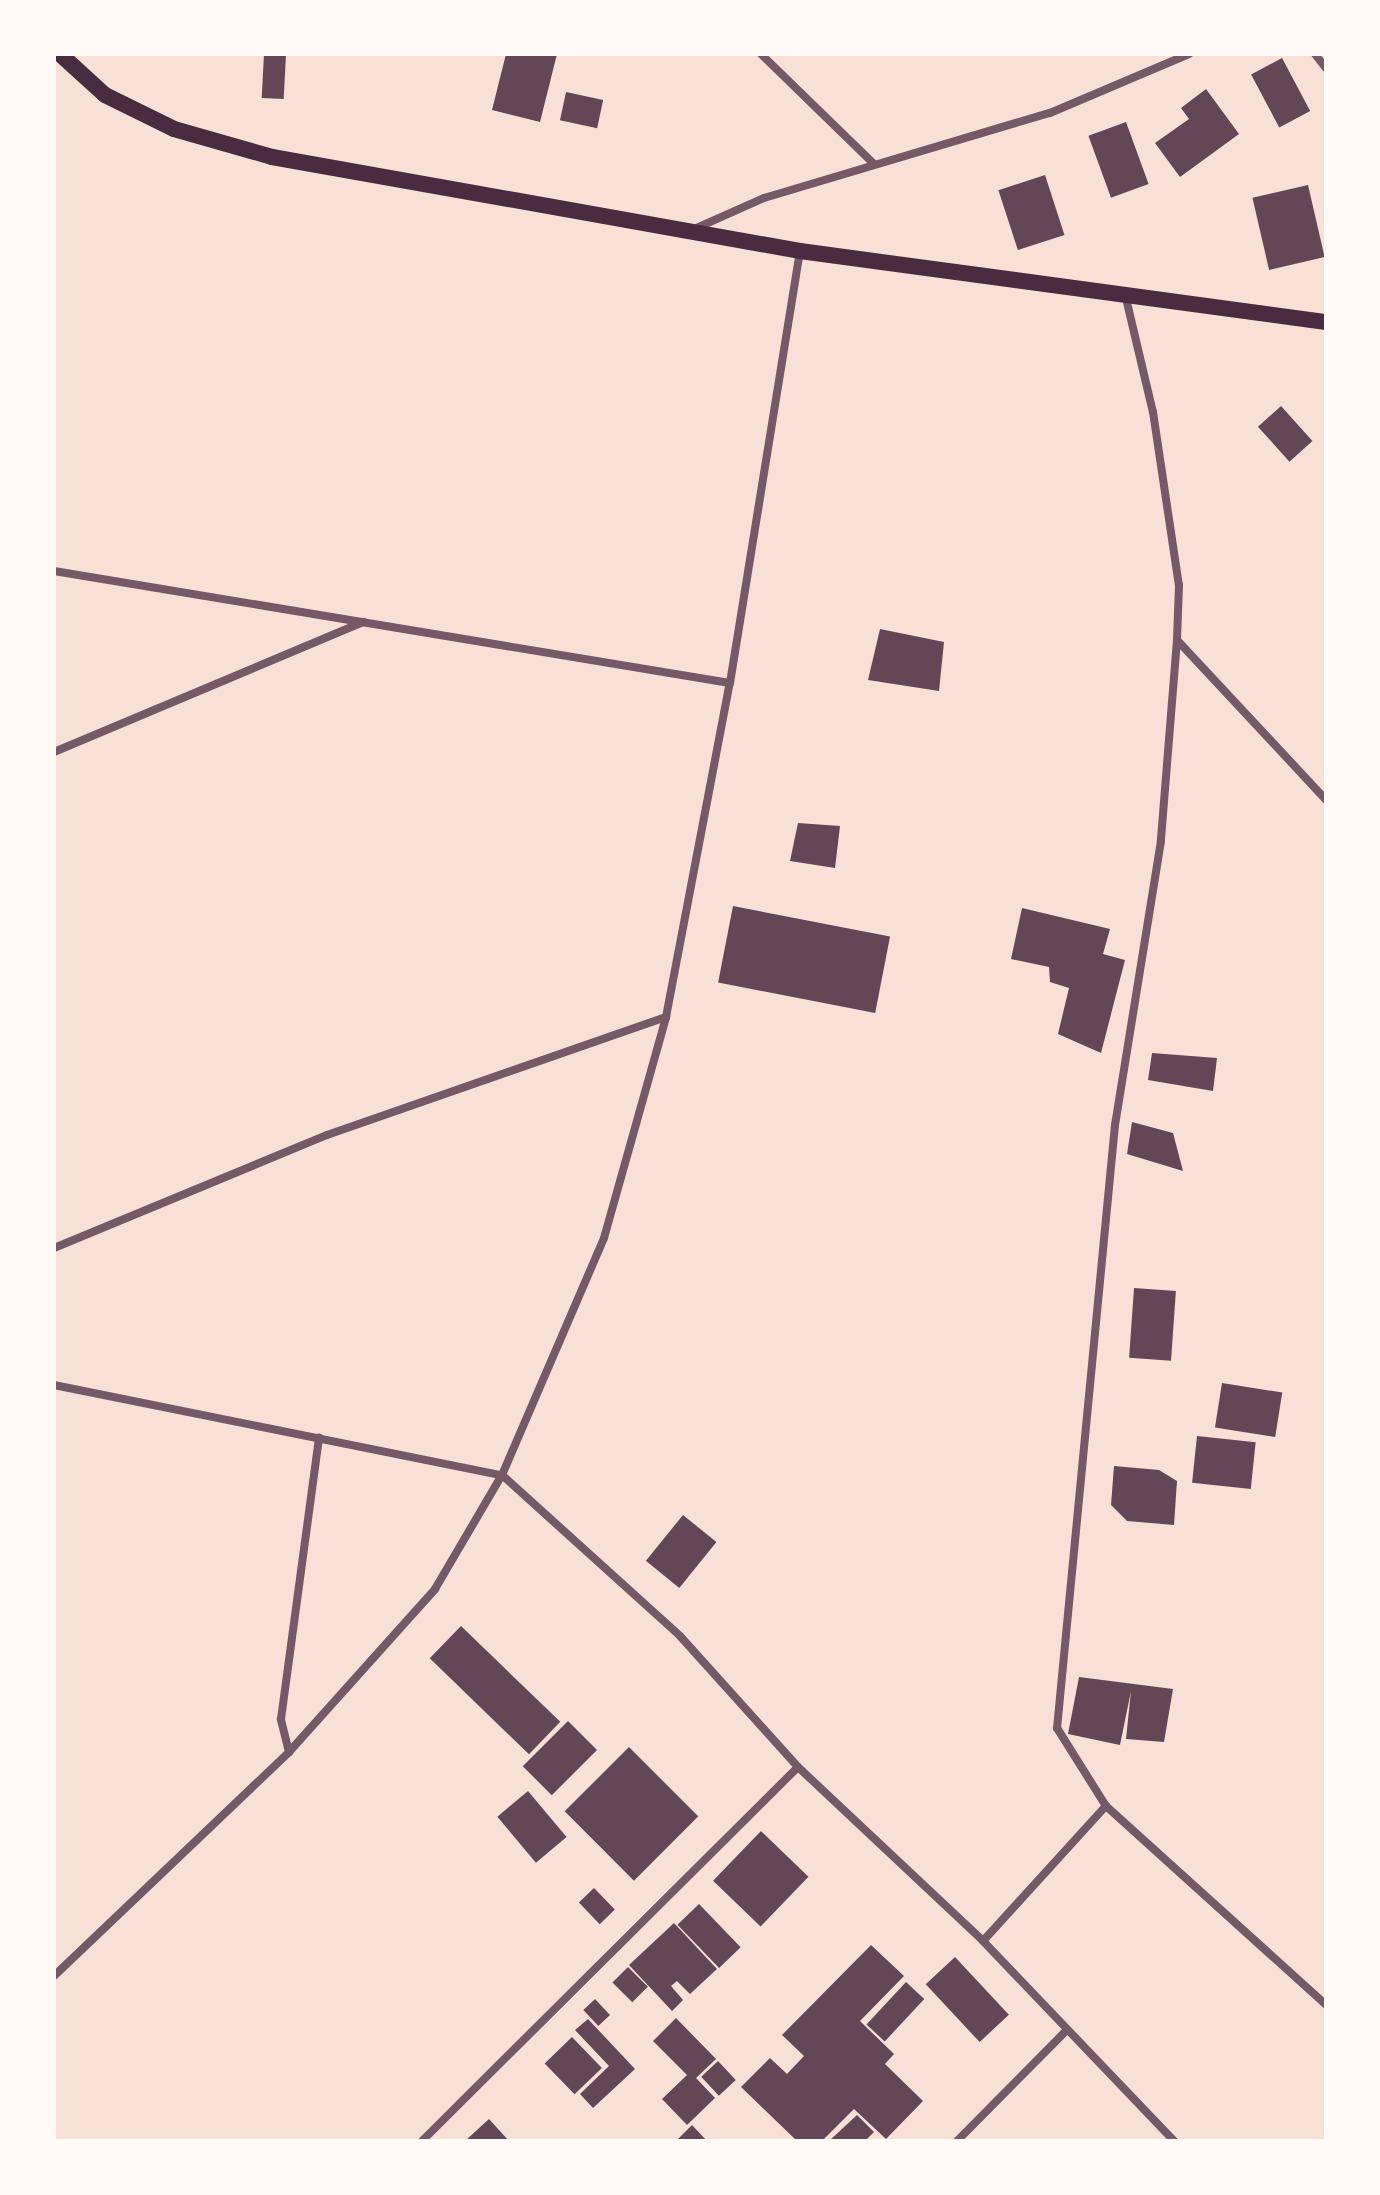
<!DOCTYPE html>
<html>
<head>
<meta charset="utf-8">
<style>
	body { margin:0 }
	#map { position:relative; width:1380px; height:2195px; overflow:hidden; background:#f7e1d7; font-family:"Space Grotesk",sans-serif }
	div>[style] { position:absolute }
	.building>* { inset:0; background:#644757; transform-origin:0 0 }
	.minor>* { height:8px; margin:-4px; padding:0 4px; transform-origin:4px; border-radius:4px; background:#755966 }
	.secondary>* { height:16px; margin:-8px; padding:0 8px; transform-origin:8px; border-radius:8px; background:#4a2c40 }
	span { translate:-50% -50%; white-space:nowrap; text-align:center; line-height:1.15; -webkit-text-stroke:8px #fffaf5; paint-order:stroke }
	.frame { position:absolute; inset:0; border:56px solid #fffaf5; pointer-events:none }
</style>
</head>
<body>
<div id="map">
	<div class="building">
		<div style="left:264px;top:54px;width:22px;height:44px;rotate:3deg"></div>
		<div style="clip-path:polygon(506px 54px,557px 54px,540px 122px,492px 110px)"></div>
		<div style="left:1282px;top:58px;width:60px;height:35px;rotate:62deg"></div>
		<div style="clip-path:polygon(1206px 89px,1239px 134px,1180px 177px,1155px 143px,1189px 119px,1181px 108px)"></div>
		<div style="left:566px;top:92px;width:38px;height:29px;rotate:12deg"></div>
		<div style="left:1126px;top:122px;width:66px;height:40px;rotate:70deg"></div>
		<div style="left:1045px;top:175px;width:63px;height:49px;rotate:72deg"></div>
		<div style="left:1308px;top:185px;width:74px;height:57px;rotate:77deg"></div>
		<div style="left:1281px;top:406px;width:47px;height:31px;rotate:48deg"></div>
		<div style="clip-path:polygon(880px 629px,944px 642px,939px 691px,868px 680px)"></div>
		<div style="clip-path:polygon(798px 823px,840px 826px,835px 868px,790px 861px)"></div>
		<div style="left:733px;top:906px;width:160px;height:78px;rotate:11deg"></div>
		<div style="clip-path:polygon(1022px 908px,1110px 929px,1103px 954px,1125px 960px,1101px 1053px,1058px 1034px,1069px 988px,1050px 982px,1049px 967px,1011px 959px)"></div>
		<div style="clip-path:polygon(1152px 1053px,1217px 1058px,1213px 1091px,1148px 1080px)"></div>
		<div style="clip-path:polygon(1132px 1122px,1173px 1133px,1183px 1171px,1127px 1154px)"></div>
		<div style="left:1134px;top:1288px;width:42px;height:70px;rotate:4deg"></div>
		<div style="left:1222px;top:1383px;width:61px;height:45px;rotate:9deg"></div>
		<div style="left:1197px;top:1436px;width:59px;height:47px;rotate:6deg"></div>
		<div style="clip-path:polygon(1114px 1466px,1159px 1470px,1177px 1481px,1174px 1525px,1127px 1521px,1111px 1505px)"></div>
		<div style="left:683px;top:1515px;width:43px;height:59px;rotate:39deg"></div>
		<div style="left:461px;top:1626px;width:138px;height:45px;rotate:44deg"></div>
		<div style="clip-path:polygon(1079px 1677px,1173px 1689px,1164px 1742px,1126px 1739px,1131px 1691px,1120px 1745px,1068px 1734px)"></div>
		<div style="left:568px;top:1721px;width:41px;height:64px;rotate:45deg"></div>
		<div style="left:629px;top:1747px;width:98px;height:91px;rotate:45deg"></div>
		<div style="left:528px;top:1791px;width:60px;height:40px;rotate:50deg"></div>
		<div style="left:761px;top:1831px;width:66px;height:69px;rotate:44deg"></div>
		<div style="left:594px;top:1888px;width:30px;height:21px;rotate:46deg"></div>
		<div style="left:699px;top:1904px;width:60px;height:30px;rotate:46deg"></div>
		<div style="clip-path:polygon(674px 1923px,717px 1969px,690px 1994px,677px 1981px,671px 1986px,683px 2000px,672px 2011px,629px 1965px)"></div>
		<div style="clip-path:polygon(871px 1945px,904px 1976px,860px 2021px,894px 2054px,885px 2064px,923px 2101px,886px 2139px,854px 2109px,822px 2141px,797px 2141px,741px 2087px,770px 2058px,787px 2074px,804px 2056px,782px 2035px)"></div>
		<div style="left:955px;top:1957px;width:79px;height:40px;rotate:47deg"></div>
		<div style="left:628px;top:1967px;width:28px;height:22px;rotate:45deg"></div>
		<div style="left:906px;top:1982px;width:25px;height:58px;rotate:43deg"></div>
		<div style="left:595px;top:1999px;width:22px;height:16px;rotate:47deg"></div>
		<div style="clip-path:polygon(676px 2018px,716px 2059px,696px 2078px,715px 2098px,687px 2125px,662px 2099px,687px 2075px,653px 2041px)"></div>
		<div style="clip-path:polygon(588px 2019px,635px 2069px,593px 2108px,580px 2094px,609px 2066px,575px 2030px)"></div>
		<div style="left:572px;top:2037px;width:43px;height:38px;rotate:46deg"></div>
		<div style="left:718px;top:2061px;width:26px;height:23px;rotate:47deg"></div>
		<div style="clip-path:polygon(857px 2115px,874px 2132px,865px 2141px,829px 2141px)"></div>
		<div style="clip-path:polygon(489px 2119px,509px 2141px,465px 2141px)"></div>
		<div style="clip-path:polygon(692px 2125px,707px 2141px,676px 2141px)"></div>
	</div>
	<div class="minor">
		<div style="left:761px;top:54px;width:156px;rotate:44.2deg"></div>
		<div style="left:1315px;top:54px;width:18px;rotate:52deg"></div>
		<div style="left:692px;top:230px;width:79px;rotate:-24deg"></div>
		<div style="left:764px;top:198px;width:298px;rotate:-16.6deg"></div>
		<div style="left:1050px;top:113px;width:151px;rotate:-23deg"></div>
		<div style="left:1125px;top:294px;width:121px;rotate:76.7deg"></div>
		<div style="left:1153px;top:412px;width:175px;rotate:81.5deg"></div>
		<div style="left:1179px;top:585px;width:55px;rotate:92.1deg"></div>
		<div style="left:1177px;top:640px;width:219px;rotate:47deg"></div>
		<div style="left:54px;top:571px;width:685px;rotate:9.41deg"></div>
		<div style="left:1177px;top:640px;width:202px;rotate:94.6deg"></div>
		<div style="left:1161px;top:841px;width:288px;rotate:99.2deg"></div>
		<div style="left:1115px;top:1125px;width:606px;rotate:95.49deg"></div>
		<div style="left:1057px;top:1728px;width:92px;rotate:57.9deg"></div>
		<div style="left:1106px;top:1806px;width:297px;rotate:42.1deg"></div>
		<div style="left:54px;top:752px;width:336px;rotate:-22.8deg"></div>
		<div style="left:54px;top:1248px;width:295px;rotate:-22.5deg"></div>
		<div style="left:327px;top:1135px;width:359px;rotate:-19.2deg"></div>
		<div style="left:54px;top:1385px;width:457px;rotate:11.4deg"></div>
		<div style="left:502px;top:1475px;width:240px;rotate:42.1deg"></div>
		<div style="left:680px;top:1636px;width:176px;rotate:48deg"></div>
		<div style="left:798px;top:1767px;width:254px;rotate:43.2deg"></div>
		<div style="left:983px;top:1941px;width:277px;rotate:46.3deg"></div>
		<div style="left:289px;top:1752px;width:34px;rotate:-104deg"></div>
		<div style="left:281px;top:1719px;width:284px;rotate:-82.3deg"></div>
		<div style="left:983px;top:1941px;width:183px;rotate:-47.7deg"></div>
		<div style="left:54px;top:1976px;width:325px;rotate:-43.6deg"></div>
		<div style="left:289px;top:1752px;width:219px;rotate:-48.1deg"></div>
		<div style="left:435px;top:1589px;width:132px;rotate:-59.6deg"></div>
		<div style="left:502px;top:1475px;width:258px;rotate:-66.7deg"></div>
		<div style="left:604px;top:1238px;width:230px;rotate:-74.3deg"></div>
		<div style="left:666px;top:1017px;width:340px;rotate:-79.2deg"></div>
		<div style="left:730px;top:683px;width:438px;rotate:-80.8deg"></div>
		<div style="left:422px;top:2141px;width:530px;rotate:-44.85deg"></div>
		<div style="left:957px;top:2141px;width:155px;rotate:-45.3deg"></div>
	</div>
	<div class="secondary">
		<div style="left:60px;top:54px;width:61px;rotate:42.3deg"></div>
		<div style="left:105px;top:95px;width:77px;rotate:26.2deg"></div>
		<div style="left:174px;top:129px;width:102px;rotate:15.9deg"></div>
		<div style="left:272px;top:157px;width:536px;rotate:10.09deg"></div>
		<div style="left:800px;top:251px;width:531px;rotate:7.69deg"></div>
	</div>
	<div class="frame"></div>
</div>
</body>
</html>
